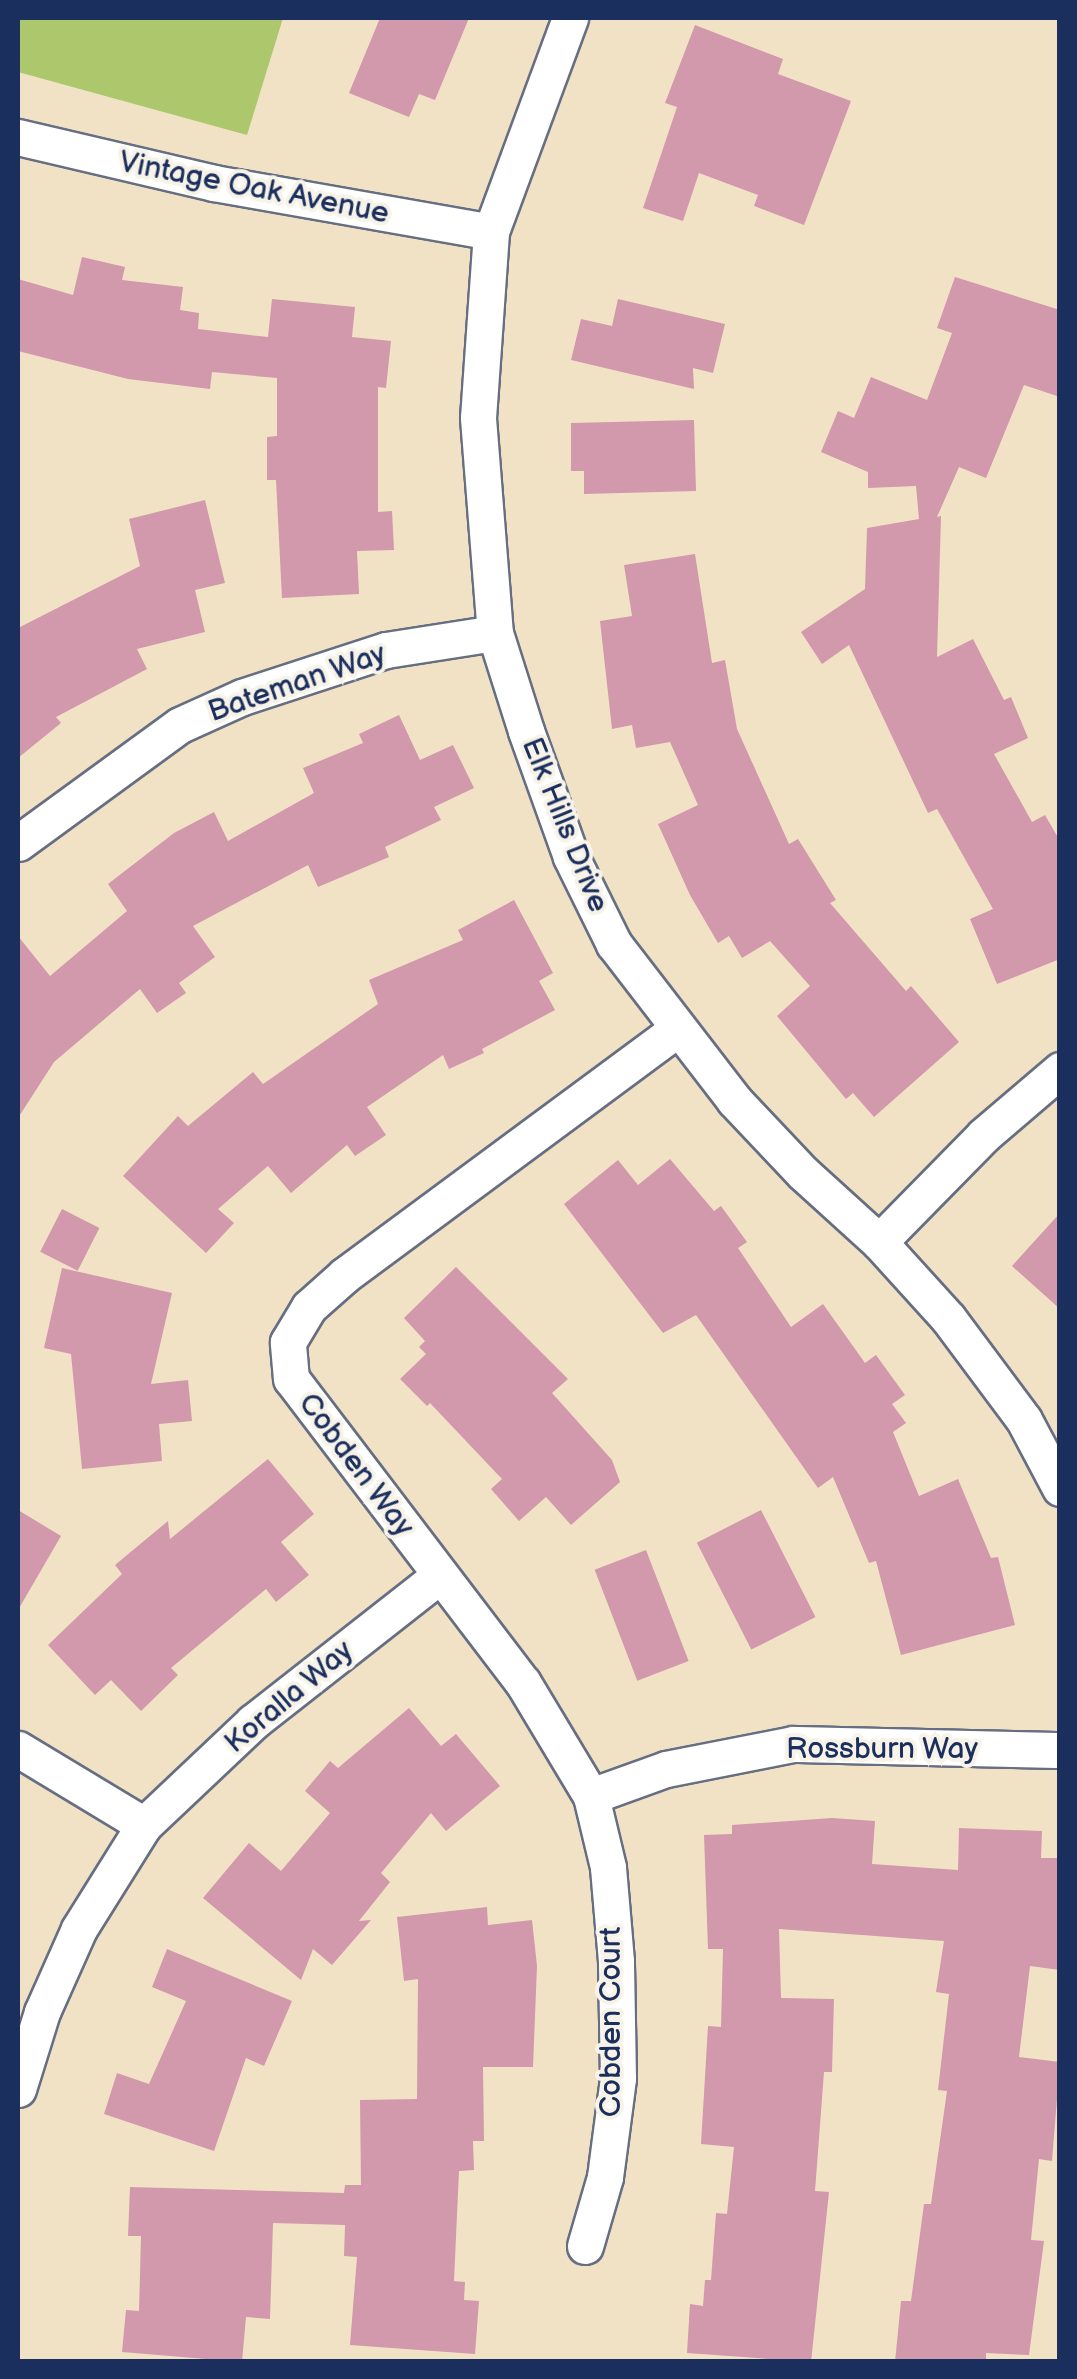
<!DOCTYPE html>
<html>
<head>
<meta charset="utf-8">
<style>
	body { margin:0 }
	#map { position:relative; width:1077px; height:2379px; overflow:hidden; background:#f1e2c6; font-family:"Balsamiq Sans",sans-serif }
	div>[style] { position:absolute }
	.green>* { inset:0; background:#adc76d }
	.building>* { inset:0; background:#d298ac; transform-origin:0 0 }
	.roads { filter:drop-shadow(2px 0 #666e82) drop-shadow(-2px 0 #666e82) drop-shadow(0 2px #666e82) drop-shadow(0 -2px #666e82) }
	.minor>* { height:35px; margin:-17.5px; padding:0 17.5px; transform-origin:17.5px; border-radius:17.5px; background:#fff }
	span { translate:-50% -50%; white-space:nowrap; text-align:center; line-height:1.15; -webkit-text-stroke:8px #f7f3e8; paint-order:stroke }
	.street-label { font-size:30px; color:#1b2f5e }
	.frame { position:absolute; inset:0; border:20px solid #1b2f5e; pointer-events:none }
</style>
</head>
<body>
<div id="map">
	<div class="green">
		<div style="clip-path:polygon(18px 18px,283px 18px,247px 135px,18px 72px)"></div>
	</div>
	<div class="building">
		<div style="clip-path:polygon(380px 18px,469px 18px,435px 100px,419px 94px,409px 117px,349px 93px)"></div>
		<div style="clip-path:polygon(695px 25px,783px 59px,778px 74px,851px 101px,804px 225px,754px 206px,758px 195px,699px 173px,683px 221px,643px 208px,677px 107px,665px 103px)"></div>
		<div style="clip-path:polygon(82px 257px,125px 267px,122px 280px,183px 287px,180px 310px,199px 313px,198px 329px,268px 337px,272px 299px,355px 307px,352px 337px,391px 341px,386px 388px,378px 387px,378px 512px,392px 511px,394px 550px,357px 551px,359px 594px,282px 598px,276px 480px,267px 480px,267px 437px,277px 436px,277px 378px,212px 372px,210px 389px,128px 379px,18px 351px,18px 279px,73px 295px)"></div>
		<div style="clip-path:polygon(955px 277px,1060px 310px,1060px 397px,1024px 385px,986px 478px,959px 467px,937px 517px,941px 516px,937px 657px,973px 639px,1004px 700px,1011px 697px,1028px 738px,994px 754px,1032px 822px,1045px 815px,1060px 841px,1060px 959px,997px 984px,970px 919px,993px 909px,937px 809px,928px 813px,849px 645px,822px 664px,801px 632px,865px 589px,867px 528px,919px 519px,916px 486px,868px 488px,868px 472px,821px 452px,838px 411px,854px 418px,871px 377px,927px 400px,952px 333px,937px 328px)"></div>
		<div style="clip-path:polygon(618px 299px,725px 324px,713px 373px,693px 368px,694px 389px,571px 360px,581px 319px,612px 326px)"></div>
		<div style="clip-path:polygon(694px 420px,696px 491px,584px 494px,584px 471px,571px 471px,571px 423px)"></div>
		<div style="clip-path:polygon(205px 500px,225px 583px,195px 590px,205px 632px,137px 649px,147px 669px,56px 717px,61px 723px,18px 758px,18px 628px,140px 566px,129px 519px)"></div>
		<div style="clip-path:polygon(695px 554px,712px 663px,725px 660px,737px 729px,789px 844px,798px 839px,836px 900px,830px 903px,906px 991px,911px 986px,959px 1042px,874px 1117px,853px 1093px,846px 1099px,777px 1016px,810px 986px,770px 941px,742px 958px,729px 936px,718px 943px,690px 895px,658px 824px,698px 805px,670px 742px,636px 748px,632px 725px,612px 729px,600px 621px,632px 616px,624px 565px)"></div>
		<div style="clip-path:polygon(399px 715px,420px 760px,453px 745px,474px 788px,434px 807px,441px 820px,385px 847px,389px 857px,318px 887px,308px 865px,193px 926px,215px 957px,179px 983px,186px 993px,157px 1013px,140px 989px,54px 1062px,18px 1118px,18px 936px,50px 976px,127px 911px,108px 884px,174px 833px,214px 812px,228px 841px,314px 793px,303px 768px,363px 743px,359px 734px)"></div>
		<div style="clip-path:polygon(514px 900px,553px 973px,539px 981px,555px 1010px,482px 1049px,484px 1053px,449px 1069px,443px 1055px,367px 1107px,386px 1135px,355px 1156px,347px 1145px,291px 1193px,268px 1166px,218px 1209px,234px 1223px,206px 1253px,123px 1176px,178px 1116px,188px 1126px,253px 1072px,263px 1084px,378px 1004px,369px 980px,463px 940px,458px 930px)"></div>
		<div style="clip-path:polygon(670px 1159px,714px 1211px,721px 1206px,747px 1242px,738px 1248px,791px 1327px,823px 1304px,865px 1363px,876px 1355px,905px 1395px,892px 1404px,906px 1423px,893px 1432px,919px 1496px,958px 1479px,991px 1558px,998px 1557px,1015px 1625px,901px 1655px,876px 1561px,869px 1563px,833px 1477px,818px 1488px,696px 1315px,663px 1333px,564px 1204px,618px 1160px,638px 1185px)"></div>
		<div style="left:62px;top:1209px;width:42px;height:48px;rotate:27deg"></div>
		<div style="clip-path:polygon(1060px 1213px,1060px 1309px,1012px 1266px)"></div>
		<div style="clip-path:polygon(456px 1267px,568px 1379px,552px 1393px,612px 1460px,620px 1482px,571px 1525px,546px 1497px,519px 1521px,491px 1489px,502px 1479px,430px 1403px,427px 1406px,400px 1379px,426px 1354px,419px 1347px,425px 1341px,404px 1318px)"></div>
		<div style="clip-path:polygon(62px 1268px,172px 1293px,151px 1384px,188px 1380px,192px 1421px,159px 1424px,162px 1461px,82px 1469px,71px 1354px,44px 1348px)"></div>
		<div style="clip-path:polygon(268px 1459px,314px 1514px,281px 1542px,309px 1575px,276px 1602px,266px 1589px,171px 1668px,178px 1675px,141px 1711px,111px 1680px,95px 1695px,48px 1645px,122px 1574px,115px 1565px,168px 1521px,170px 1539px)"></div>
		<div style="clip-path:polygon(18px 1510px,61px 1536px,18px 1610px)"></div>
		<div style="left:761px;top:1510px;width:120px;height:72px;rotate:63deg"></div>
		<div style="left:646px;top:1550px;width:119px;height:55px;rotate:69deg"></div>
		<div style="clip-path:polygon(409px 1708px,441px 1746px,456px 1734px,500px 1786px,446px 1831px,431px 1813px,381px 1873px,390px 1882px,359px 1921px,371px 1920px,332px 1965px,313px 1949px,301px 1980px,203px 1898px,249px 1843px,281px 1871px,330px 1813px,305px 1791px,330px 1761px,338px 1768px)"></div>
		<div style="clip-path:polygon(832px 1818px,875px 1821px,872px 1864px,958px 1870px,959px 1828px,1042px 1831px,1041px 1858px,1060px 1858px,1060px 1970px,1030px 1966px,1019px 2057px,1060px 2062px,1052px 2161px,1039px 2159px,1031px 2240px,1044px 2241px,1029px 2355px,986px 2353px,986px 2362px,895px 2362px,901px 2301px,911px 2301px,924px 2204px,931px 2204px,947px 2091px,938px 2090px,949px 1994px,936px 1992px,944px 1941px,779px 1929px,781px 1998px,834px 1999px,832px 2072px,824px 2072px,815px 2191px,829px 2192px,811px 2362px,687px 2353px,690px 2304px,703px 2306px,705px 2280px,711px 2280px,716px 2213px,727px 2214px,734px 2147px,701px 2144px,708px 2026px,721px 2027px,723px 1949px,708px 1949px,704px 1835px,732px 1834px,732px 1825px)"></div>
		<div style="clip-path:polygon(487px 1907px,488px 1925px,532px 1920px,537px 1966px,533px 2067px,483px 2067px,484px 2141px,473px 2141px,474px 2170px,459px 2171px,454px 2281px,465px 2282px,464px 2300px,479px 2301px,475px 2354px,350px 2345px,357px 2257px,344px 2256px,345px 2225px,273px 2223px,270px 2319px,246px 2317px,242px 2362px,122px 2352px,126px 2310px,139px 2311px,141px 2236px,128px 2236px,130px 2187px,344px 2193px,345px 2185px,361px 2185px,360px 2100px,417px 2099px,418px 1979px,404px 1981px,397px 1917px)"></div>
		<div style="clip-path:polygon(167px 1949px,292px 2001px,264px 2066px,246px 2058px,214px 2151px,104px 2114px,117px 2073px,149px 2084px,186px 2001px,152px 1987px)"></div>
	</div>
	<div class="roads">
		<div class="minor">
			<div style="left:570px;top:18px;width:228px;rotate:110.3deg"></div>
			<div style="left:491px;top:232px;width:186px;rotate:94deg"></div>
			<div style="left:478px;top:418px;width:216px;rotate:85.5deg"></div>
			<div style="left:495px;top:633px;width:103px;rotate:72.4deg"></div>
			<div style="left:526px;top:731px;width:134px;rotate:70.3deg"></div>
			<div style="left:571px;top:857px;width:97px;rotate:63.7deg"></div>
			<div style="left:614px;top:944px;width:197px;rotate:52.4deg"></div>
			<div style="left:734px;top:1100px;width:100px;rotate:46.6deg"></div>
			<div style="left:803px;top:1173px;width:103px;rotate:42.2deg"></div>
			<div style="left:879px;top:1242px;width:103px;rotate:47.8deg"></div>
			<div style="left:948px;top:1318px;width:127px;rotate:53.3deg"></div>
			<div style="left:1024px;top:1420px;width:77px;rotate:62.1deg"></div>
			<div style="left:18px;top:137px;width:201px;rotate:13.2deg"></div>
			<div style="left:214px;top:183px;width:281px;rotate:10deg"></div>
			<div style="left:18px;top:843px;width:200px;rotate:-36.1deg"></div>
			<div style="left:180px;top:725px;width:68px;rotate:-24.3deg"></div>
			<div style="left:242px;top:697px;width:151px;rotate:-18.1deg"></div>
			<div style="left:386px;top:650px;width:110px;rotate:-8.9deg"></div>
			<div style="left:879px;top:1242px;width:150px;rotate:-45.5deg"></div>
			<div style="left:984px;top:1135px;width:100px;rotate:-40.5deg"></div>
			<div style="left:18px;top:1749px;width:147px;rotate:31.1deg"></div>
			<div style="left:591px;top:1796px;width:80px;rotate:-19.8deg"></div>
			<div style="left:666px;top:1769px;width:129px;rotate:-11.1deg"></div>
			<div style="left:793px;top:1744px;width:267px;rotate:1.3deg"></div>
			<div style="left:18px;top:2089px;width:81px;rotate:-72.7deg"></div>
			<div style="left:42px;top:2012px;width:91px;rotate:-66deg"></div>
			<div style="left:79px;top:1929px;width:123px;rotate:-58deg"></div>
			<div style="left:144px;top:1825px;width:150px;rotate:-43.4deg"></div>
			<div style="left:253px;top:1722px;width:236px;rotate:-38.1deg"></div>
			<div style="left:585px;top:2246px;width:72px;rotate:-73.8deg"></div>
			<div style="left:605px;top:2177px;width:100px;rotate:-82.5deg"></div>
			<div style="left:618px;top:2078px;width:117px;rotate:-91deg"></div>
			<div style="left:616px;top:1961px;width:94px;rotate:-94.9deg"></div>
			<div style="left:608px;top:1867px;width:73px;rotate:-103.5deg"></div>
			<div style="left:591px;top:1796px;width:132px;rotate:-121deg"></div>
			<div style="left:523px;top:1683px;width:382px;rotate:-127.3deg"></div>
			<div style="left:291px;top:1379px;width:37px;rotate:-95deg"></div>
			<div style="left:288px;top:1342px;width:41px;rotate:-59deg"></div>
			<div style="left:309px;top:1307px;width:48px;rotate:-41.6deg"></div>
			<div style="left:345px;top:1275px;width:412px;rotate:-36.5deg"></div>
		</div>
	</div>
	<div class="street-label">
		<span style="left:254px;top:188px;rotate:11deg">Vintage Oak Avenue</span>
		<span style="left:297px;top:683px;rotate:-19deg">Bateman Way</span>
		<span style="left:565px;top:825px;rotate:68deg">Elk Hills Drive</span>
		<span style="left:356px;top:1465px;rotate:53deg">Cobden Way</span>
		<span style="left:289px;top:1697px;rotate:-40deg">Koralla Way</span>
		<span style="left:882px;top:1749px">Rossburn Way</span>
		<span style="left:611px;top:2022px;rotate:-90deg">Cobden Court</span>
	</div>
	<div class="frame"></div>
</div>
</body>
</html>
